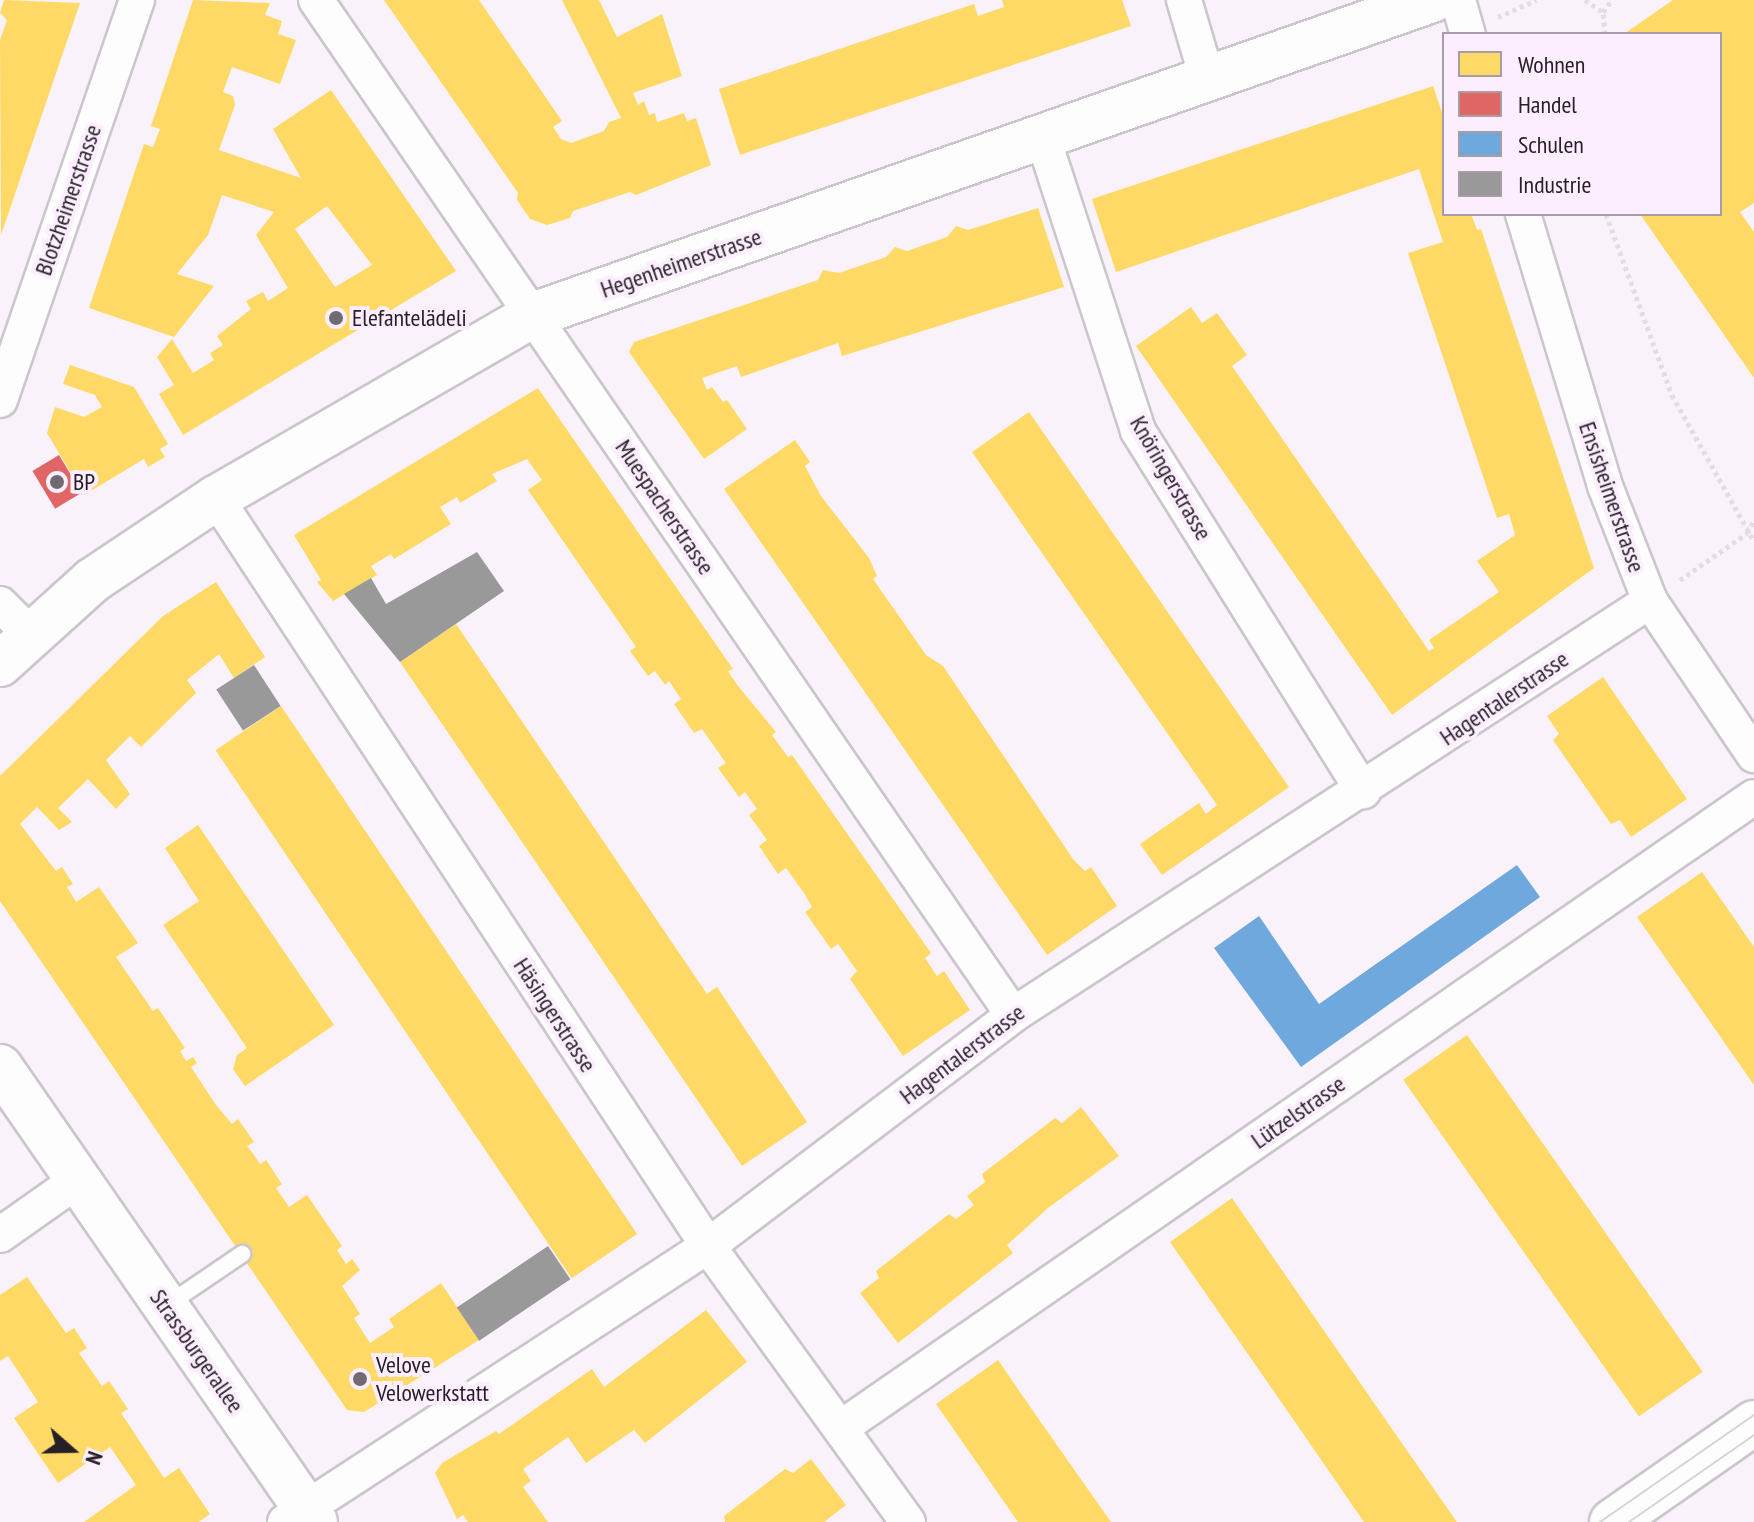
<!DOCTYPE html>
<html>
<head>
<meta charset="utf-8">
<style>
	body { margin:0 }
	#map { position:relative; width:1754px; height:1522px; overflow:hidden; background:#faf2fb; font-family:"PT Sans Narrow",sans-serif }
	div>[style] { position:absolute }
	.homes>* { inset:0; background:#ffd966; transform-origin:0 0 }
	.shops>* { inset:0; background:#e06666; transform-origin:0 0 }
	.schools>* { inset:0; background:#6fa8dc }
	.industry>* { inset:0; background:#999; transform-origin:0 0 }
	.path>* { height:5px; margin-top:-2.5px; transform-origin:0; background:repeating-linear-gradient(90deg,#e1dee2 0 4px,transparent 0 8px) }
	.roads { filter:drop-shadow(2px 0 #cbc5cc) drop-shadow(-2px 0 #cbc5cc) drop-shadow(0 2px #cbc5cc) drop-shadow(0 -2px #cbc5cc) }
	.lane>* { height:16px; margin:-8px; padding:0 8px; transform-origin:8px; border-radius:8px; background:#fefdfe }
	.street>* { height:34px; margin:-17px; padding:0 17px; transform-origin:17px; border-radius:17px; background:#fefdfe }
	.secondary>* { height:44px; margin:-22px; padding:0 22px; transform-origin:22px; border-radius:22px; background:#fefdfe }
	.tram>* { height:2px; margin:-1px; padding:0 1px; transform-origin:1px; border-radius:1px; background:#d5d3d6 }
	.dots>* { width:22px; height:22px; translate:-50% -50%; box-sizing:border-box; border:4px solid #fdeeff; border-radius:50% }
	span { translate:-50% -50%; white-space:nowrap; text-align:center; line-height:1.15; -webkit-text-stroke:8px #fdeeff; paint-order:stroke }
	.street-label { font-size:24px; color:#252026 }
	.poi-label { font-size:24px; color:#252026 }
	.left { translate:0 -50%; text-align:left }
	.legend { position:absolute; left:1442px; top:32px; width:280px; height:184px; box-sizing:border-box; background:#fdeeff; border:2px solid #a79ca8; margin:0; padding:10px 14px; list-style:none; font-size:24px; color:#252026 }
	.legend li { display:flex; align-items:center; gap:16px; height:40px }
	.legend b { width:40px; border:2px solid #a79ca8 }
	.north { position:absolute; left:32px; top:1410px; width:80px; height:80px; -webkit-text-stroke:6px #fdeeff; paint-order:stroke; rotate:110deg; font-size:22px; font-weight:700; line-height:32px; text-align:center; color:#252026 }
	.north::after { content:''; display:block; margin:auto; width:28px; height:36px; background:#252026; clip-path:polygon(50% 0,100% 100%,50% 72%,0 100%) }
</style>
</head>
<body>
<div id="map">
	<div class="homes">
		<div style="clip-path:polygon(4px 0,80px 3px,1px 235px,0 40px,7px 20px,0 13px)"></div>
		<div style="clip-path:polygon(evenodd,193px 0,270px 3px,265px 15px,282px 21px,278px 34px,296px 40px,280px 84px,232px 67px,223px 92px,233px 96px,235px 105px,219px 150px,301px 178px,273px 129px,331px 90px,456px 271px,183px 435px,159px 394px,174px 385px,157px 357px,172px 339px,193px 373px,214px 360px,210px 353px,223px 345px,217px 336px,251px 309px,246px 301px,263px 292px,268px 301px,288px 288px,256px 235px,274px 212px,222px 195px,208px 235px,177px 274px,214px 286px,174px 337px,89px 308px,144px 144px,153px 147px,160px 129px,151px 126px,193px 0,327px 206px,372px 265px,335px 287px,295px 229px,327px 206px)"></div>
		<div style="clip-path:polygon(384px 0,479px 0,562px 121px,553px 127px,561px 139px,571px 143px,604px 131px,609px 122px,621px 118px,562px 0,599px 0,617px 37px,662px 14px,682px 76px,633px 93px,638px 105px,644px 101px,649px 115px,655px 113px,657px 122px,684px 113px,687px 121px,696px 118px,711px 165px,636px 195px,630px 192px,573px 211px,570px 218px,547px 225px,530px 219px,517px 200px,518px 193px)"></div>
		<div style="clip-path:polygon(1002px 0,1122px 0,1131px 26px,740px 155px,719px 89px,974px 4px,978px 16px,1004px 7px)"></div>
		<div style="clip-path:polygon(1673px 0,1754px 0,1754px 203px,1740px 212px,1754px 232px,1754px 378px,1640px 214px,1720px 214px,1720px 34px,1624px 34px)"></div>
		<div style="clip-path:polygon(1433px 86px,1444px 118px,1444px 214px,1471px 214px,1477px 230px,1481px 229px,1594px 568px,1392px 715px,1136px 346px,1191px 307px,1202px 323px,1217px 313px,1247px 355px,1232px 366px,1429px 651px,1434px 648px,1429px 640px,1499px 592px,1477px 561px,1515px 535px,1509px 514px,1497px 518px,1408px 253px,1443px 242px,1419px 169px,1116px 272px,1092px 199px)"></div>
		<div style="clip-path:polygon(1038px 208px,1064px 287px,842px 356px,838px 343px,741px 377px,737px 366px,702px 378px,707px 390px,712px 387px,723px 402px,727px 400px,747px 429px,704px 459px,629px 352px,634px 342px,818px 280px,823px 270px,839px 273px,886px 257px,895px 247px,907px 251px,947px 237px,956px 226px,968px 230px)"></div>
		<div style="clip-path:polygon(70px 365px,134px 387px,168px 444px,160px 449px,165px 457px,148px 467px,144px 459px,84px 495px,47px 433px,55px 407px,84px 417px,102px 407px,95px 395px,63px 384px)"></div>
		<div style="clip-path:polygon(538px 388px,733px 669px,728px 671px,738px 686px,776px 732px,772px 735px,788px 757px,792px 755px,931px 953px,925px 958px,937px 976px,944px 971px,970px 1010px,903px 1056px,850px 979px,857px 971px,838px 944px,831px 949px,805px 912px,812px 907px,804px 893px,786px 868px,778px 874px,759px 846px,767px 840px,749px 815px,757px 809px,745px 792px,739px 797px,718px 768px,726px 763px,702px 729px,694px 733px,674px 704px,681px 699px,669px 681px,665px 685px,655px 671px,648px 676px,630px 651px,636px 647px,528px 490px,542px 480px,527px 459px,492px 474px,497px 481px,460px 503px,457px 497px,440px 507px,451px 524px,394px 559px,391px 554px,371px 566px,377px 575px,333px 601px,317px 582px,321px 580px,294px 535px)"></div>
		<div style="clip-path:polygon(1029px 412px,1289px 787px,1162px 875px,1140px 844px,1199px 803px,1206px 814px,1217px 805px,972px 452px)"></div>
		<div style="clip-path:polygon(795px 440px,810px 462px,805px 466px,821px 496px,869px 558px,877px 576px,873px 579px,926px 655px,943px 666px,1073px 859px,1085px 871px,1091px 867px,1117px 906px,1047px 955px,724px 489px)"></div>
		<div style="clip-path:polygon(216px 582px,265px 657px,234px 678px,219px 654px,187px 680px,196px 693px,141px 747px,130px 736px,106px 760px,130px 794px,116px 809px,88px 779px,58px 808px,72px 822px,59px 830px,37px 807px,20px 824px,56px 871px,62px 867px,73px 884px,67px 887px,76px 902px,99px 887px,138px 943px,116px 957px,153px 1011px,158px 1008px,185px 1048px,180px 1051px,186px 1061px,193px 1057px,197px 1063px,191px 1067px,216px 1105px,232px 1124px,238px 1119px,254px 1142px,247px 1146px,254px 1155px,260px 1164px,266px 1160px,282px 1184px,276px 1188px,289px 1207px,307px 1195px,342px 1246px,337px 1250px,346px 1264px,352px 1259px,360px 1270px,342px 1286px,360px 1314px,354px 1318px,370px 1343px,394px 1327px,389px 1319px,441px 1283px,479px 1340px,364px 1412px,347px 1410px,0 901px,0 776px,163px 616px)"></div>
		<div style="clip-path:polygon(456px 624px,707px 994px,717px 987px,807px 1122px,742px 1166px,400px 662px)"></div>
		<div style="clip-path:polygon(1603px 677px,1687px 799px,1631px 837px,1620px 820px,1611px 824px,1553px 740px,1559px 734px,1547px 716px)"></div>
		<div style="left:281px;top:706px;width:637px;height:79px;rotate:56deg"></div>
		<div style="clip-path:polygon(198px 825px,334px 1025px,245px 1086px,233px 1069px,237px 1055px,247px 1048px,163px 925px,199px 901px,165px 848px)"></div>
		<div style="clip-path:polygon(1702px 872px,1754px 947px,1754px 1085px,1637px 917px)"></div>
		<div style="left:1467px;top:1035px;width:411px;height:78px;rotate:55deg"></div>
		<div style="clip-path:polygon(1081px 1107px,1119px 1156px,1048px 1208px,1007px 1245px,1013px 1253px,898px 1343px,860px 1293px,879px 1278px,876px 1271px,949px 1214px,956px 1219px,974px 1205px,967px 1196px,985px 1182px,982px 1174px,1055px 1118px,1062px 1123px)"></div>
		<div style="clip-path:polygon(1232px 1198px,1408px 1452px,1457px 1522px,1364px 1522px,1286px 1409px,1170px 1242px)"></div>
		<div style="clip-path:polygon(27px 1277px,66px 1333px,74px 1328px,87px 1348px,79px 1353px,102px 1386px,109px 1381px,128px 1409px,121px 1413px,164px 1478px,179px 1468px,210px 1514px,199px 1522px,84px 1522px,136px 1485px,110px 1447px,58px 1483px,14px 1418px,38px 1402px,8px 1356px,0 1361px,0 1295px)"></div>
		<div style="clip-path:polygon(706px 1310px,747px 1362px,645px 1443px,634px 1430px,586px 1463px,568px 1437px,523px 1469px,531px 1481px,523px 1487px,548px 1522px,468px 1522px,463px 1515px,457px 1519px,435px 1473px,442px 1463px,496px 1431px,499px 1434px,592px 1369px,604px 1387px)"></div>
		<div style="clip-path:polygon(998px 1360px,1040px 1421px,1111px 1522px,1018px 1522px,936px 1404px)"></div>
		<div style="clip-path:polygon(811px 1459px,846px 1505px,824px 1522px,725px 1522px,724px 1516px,785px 1469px,793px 1473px)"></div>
	</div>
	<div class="shops">
		<div style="left:59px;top:455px;width:44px;height:31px;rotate:59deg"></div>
	</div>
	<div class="schools">
		<div style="clip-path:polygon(1517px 865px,1540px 897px,1301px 1067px,1214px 948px,1259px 916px,1319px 1004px)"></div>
	</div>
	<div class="industry">
		<div style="clip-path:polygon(477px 552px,504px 591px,400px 662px,344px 594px,371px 578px,386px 604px)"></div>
		<div style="left:254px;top:665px;width:49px;height:45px;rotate:57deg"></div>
		<div style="left:548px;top:1246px;width:40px;height:110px;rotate:56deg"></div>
	</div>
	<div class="path">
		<div style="left:1585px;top:0;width:22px;rotate:34deg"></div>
		<div style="left:1498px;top:17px;width:42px;rotate:-24.1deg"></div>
		<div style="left:1605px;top:34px;width:22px;rotate:-95deg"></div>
		<div style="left:1603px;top:12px;width:15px;rotate:-53deg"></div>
		<div style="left:1606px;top:214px;width:193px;rotate:70deg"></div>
		<div style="left:1672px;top:395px;width:167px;rotate:60.7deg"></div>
		<div style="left:1680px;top:580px;width:82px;rotate:-35deg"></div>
		<div style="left:1747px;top:533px;width:14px;rotate:-60deg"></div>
	</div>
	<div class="roads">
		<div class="lane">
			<div style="left:167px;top:1305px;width:91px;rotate:-34.2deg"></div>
		</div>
		<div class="street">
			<div style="left:316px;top:0;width:1231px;rotate:55.52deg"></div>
			<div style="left:1184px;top:0;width:81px;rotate:73.6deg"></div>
			<div style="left:1458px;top:0;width:35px;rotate:74deg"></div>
			<div style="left:1042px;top:135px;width:311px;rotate:72deg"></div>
			<div style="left:1138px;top:431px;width:425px;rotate:58deg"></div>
			<div style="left:1523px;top:214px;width:284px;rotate:73.2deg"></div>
			<div style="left:1605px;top:486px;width:123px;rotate:68.6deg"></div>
			<div style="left:1650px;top:601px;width:186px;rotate:56deg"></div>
			<div style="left:0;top:400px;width:423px;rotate:-71.1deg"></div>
			<div style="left:216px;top:498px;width:895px;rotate:56.66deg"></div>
			<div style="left:708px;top:1246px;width:341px;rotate:54.1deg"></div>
			<div style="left:0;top:604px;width:44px;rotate:45deg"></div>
			<div style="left:0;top:1235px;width:95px;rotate:-35.2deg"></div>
			<div style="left:842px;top:1427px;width:1108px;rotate:-34.64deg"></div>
			<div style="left:285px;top:1522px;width:505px;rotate:-33.12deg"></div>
			<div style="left:708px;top:1246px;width:383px;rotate:-37.1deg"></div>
			<div style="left:1013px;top:1015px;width:760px;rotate:-33.02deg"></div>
		</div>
		<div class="secondary">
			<div style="left:0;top:664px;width:125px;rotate:-42.1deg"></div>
			<div style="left:93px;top:580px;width:148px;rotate:-33.7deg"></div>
			<div style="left:216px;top:498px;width:366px;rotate:-30deg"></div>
			<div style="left:533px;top:315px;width:953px;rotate:-19.31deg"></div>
			<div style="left:0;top:1067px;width:553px;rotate:55.3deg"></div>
			<div style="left:1612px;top:1522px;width:173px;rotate:-34.9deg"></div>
		</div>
	</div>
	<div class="tram">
		<div style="left:1600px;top:1522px;width:188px;rotate:-34.8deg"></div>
		<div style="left:1629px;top:1522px;width:152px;rotate:-34.8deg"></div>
	</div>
	<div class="dots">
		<div style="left:336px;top:318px;background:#706a71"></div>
		<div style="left:57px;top:482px;background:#706a71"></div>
		<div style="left:360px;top:1379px;background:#706a71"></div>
	</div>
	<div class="street-label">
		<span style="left:68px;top:200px;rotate:-71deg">Blotzheimerstrasse</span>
		<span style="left:681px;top:263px;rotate:-19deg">Hegenheimerstrasse</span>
		<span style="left:1171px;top:478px;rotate:60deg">Knöringerstrasse</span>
		<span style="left:1612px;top:497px;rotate:71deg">Ensisheimerstrasse</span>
		<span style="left:665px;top:507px;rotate:56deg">Muespacherstrasse</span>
		<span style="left:1504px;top:698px;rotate:-34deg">Hagentalerstrasse</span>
		<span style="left:555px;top:1015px;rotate:57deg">Häsingerstrasse</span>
		<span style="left:962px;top:1054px;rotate:-37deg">Hagentalerstrasse</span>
		<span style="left:1298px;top:1112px;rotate:-35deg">Lützelstrasse</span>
		<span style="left:197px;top:1351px;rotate:55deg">Strassburgerallee</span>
	</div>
	<div class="poi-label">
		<span class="left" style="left:352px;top:318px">Elefantelädeli</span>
		<span class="left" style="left:73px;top:482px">BP</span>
		<span class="left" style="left:376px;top:1379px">Velove<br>Velowerkstatt</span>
	</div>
	<ul class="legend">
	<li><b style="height:22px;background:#ffd966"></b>Wohnen</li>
	<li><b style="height:22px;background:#e06666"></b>Handel</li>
	<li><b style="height:22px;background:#6fa8dc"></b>Schulen</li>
	<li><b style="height:22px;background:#999"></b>Industrie</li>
	</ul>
	<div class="north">N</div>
</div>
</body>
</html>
